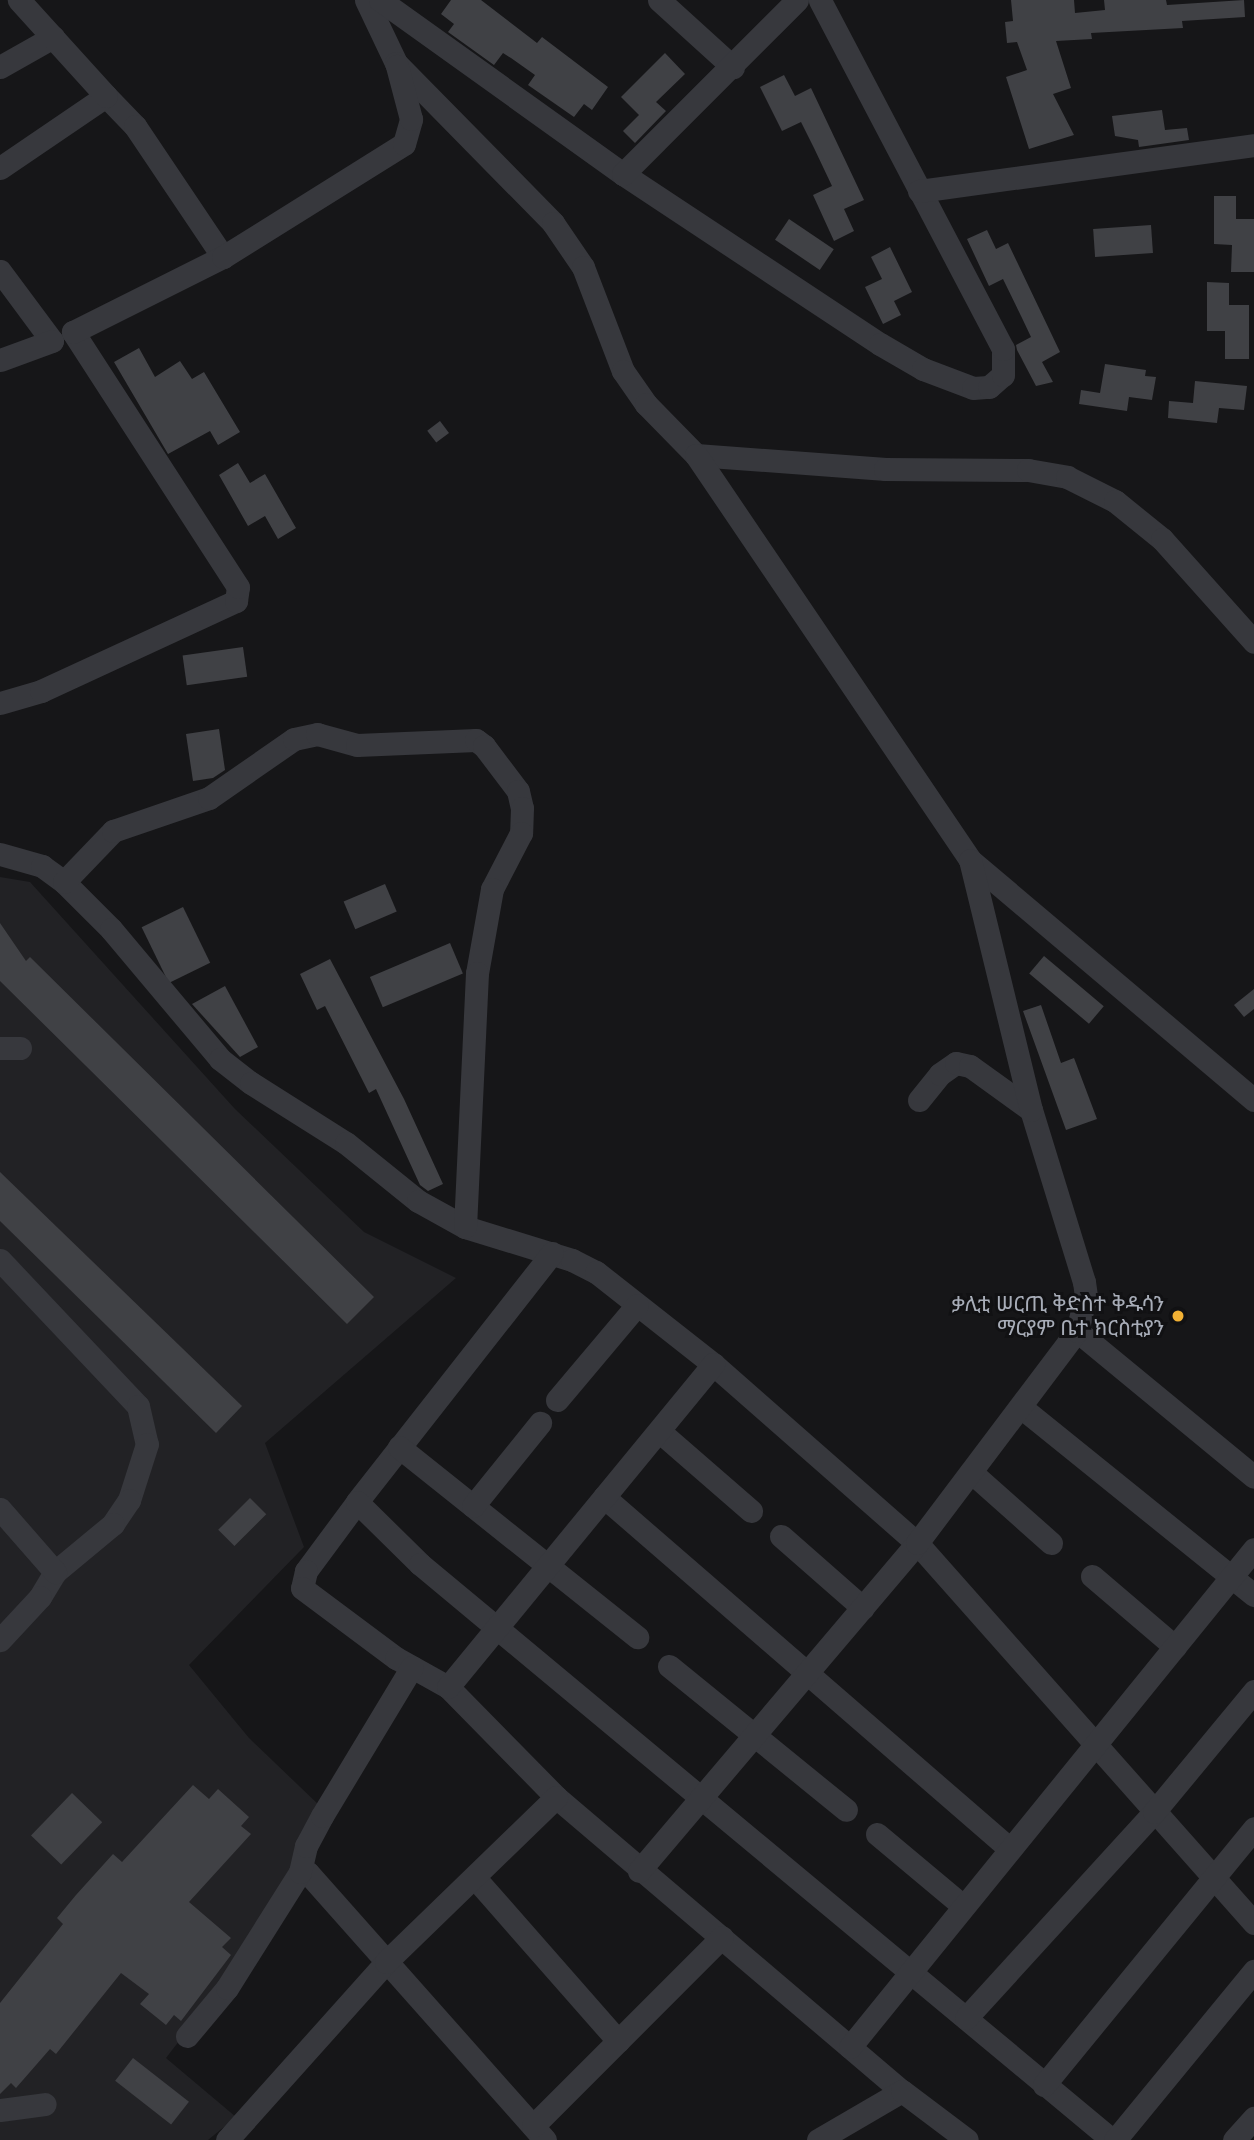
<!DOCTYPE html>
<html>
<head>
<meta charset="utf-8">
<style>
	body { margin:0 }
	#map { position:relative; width:1254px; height:2140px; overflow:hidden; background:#161618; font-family:Montserrat,"Noto Sans Ethiopic",sans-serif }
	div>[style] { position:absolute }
	.built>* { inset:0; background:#222225 }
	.building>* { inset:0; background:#404145; transform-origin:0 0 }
	.minor>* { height:23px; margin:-11.5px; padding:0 11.5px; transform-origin:11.5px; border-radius:11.5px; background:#37383d }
	.dots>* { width:19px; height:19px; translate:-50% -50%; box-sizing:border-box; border:4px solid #111113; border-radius:50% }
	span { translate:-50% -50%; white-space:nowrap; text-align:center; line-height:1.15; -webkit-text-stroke:6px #111113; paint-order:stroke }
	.poi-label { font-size:21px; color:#a8adb8 }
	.right { translate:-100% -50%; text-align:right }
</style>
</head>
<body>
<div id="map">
	<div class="built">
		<div style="clip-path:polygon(0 877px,30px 882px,235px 1109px,364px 1232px,456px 1278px,265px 1443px,304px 1547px,189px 1665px,249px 1738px,320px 1806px,283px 1882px,227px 1979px,166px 2058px,236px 2117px,208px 2140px,0 2140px)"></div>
	</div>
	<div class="building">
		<div style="clip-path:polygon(451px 0,481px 0,537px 43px,542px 37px,608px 87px,592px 110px,584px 104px,574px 117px,528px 85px,535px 75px,511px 58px,503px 53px,494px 65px,448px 32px,454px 24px,441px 14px)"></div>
		<div style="clip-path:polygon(1011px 0,1074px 0,1075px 13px,1105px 10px,1104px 0,1166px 0,1167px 5px,1244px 0,1245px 17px,1182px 21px,1183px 28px,1091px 33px,1092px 39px,1056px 41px,1071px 88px,1053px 94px,1074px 135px,1029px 149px,1006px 77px,1027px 70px,1017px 42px,1007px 43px,1005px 22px,1013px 21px)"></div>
		<div style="clip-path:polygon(665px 53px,685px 74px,656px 102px,666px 111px,635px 143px,623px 131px,639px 115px,621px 97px)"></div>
		<div style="clip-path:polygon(784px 75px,795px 96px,811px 88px,864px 200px,844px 209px,854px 231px,834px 241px,813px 195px,832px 186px,814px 148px,801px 122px,782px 131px,760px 87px)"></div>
		<div style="clip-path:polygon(1162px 110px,1165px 130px,1187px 128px,1189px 140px,1139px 147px,1138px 140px,1115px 136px,1112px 116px)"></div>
		<div style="clip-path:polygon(1214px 196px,1236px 196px,1236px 219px,1254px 219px,1254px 272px,1231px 272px,1232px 245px,1214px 244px)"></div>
		<div style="left:789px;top:219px;width:54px;height:25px;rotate:34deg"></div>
		<div style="left:1151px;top:225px;width:28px;height:58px;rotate:86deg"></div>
		<div style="clip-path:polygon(987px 230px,996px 249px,1008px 243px,1060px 352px,1042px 362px,1053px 382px,1036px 386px,1017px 350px,1016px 345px,1031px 337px,1022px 318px,1003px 279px,989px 286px,967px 239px)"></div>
		<div style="clip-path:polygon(890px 247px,912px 292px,894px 301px,901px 315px,883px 324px,865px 287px,882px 279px,871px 257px)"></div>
		<div style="clip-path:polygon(1207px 282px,1229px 283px,1229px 305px,1249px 305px,1249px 359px,1225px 359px,1225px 331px,1207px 331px)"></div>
		<div style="clip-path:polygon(139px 348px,155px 377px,180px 361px,192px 379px,204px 372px,240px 432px,218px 445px,210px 431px,168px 454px,114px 362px)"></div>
		<div style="clip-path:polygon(1105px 364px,1146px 370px,1145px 376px,1156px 377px,1152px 400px,1129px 397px,1127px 411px,1079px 404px,1081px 390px,1100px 393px)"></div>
		<div style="clip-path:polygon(1195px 381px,1247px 386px,1244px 410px,1219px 408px,1217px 423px,1168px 418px,1169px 401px,1193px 403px)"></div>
		<div style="left:440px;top:421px;width:15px;height:16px;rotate:53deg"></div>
		<div style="clip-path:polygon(238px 463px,250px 483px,265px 474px,296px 528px,278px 539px,265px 516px,248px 526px,219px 475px)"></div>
		<div style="left:243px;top:647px;width:30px;height:61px;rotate:82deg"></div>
		<div style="clip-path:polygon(219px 729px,225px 770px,213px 778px,193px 781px,186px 734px)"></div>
		<div style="left:385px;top:884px;width:30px;height:45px;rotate:67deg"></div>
		<div style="left:183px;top:907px;width:62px;height:46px;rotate:64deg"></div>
		<div style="clip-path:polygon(0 923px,26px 961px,30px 957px,374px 1297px,347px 1324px,0 981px)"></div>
		<div style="left:450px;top:943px;width:33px;height:87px;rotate:67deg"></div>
		<div style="left:1044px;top:956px;width:78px;height:23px;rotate:40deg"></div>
		<div style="clip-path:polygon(330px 959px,404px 1099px,443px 1184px,428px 1191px,420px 1185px,376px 1089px,369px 1093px,325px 1006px,317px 1010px,300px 974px)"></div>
		<div style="clip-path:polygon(225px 986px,258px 1047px,240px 1057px,192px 1004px)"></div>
		<div style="clip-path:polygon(1254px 989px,1254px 1009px,1244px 1017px,1234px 1005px)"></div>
		<div style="clip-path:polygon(1041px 1005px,1061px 1063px,1074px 1058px,1097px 1119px,1066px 1130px,1023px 1011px)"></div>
		<div style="clip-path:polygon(0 1172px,242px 1406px,216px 1433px,0 1221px)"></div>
		<div style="left:250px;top:1498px;width:23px;height:45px;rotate:45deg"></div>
		<div style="clip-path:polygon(193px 1785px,209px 1799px,218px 1789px,249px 1817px,241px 1826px,251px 1834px,189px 1902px,231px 1938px,222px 1947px,231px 1955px,181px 2021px,174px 2015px,166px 2025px,140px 2004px,149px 1994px,121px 1973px,56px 2054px,50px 2049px,16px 2088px,11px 2083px,0 2094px,0 2003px,63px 1924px,57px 1918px,76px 1895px,113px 1854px,122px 1862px)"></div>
		<div style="left:72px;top:1793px;width:42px;height:59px;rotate:44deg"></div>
		<div style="left:133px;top:2058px;width:71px;height:29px;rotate:38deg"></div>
	</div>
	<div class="minor">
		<div style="left:366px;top:0;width:70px;rotate:64.5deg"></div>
		<div style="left:396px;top:63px;width:224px;rotate:45.5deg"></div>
		<div style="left:553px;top:223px;width:53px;rotate:55.7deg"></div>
		<div style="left:583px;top:267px;width:111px;rotate:69deg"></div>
		<div style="left:623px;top:371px;width:40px;rotate:55.1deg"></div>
		<div style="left:646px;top:404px;width:71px;rotate:45.6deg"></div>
		<div style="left:696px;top:455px;width:190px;rotate:4.2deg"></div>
		<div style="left:885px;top:469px;width:143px;rotate:0.4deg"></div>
		<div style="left:1028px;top:470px;width:40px;rotate:10deg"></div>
		<div style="left:1067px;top:477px;width:54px;rotate:26.6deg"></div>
		<div style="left:1115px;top:501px;width:60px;rotate:39deg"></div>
		<div style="left:1162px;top:539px;width:138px;rotate:48.2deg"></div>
		<div style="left:380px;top:0;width:299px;rotate:35.6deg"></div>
		<div style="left:623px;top:174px;width:308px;rotate:33.5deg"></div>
		<div style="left:880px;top:344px;width:50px;rotate:30.2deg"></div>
		<div style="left:923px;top:369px;width:53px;rotate:20.8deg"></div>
		<div style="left:973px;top:388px;width:16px;rotate:-4deg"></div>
		<div style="left:989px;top:387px;width:18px;rotate:-41deg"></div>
		<div style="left:1003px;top:375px;width:26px;rotate:-90deg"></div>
		<div style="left:1003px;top:349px;width:394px;rotate:-117.7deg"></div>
		<div style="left:659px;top:0;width:100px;rotate:42.2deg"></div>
		<div style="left:0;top:67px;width:61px;rotate:-29.5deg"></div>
		<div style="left:106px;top:96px;width:42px;rotate:46deg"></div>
		<div style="left:135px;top:126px;width:158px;rotate:56.1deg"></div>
		<div style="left:0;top:168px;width:128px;rotate:-34.2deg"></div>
		<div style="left:106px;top:96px;width:130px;rotate:-132.2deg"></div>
		<div style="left:623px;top:174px;width:246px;rotate:-45deg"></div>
		<div style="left:919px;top:191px;width:338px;rotate:-7.8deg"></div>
		<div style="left:0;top:271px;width:87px;rotate:53.4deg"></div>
		<div style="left:52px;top:341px;width:55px;rotate:159.9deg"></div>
		<div style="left:696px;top:455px;width:489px;rotate:55.9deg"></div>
		<div style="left:970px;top:860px;width:372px;rotate:40.2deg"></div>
		<div style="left:0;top:703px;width:43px;rotate:-16.3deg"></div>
		<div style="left:41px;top:691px;width:215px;rotate:-24.8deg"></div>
		<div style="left:236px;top:601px;width:14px;rotate:-82deg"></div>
		<div style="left:238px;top:587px;width:304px;rotate:-122.9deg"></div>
		<div style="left:73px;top:332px;width:168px;rotate:-26.6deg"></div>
		<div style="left:223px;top:257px;width:213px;rotate:-32deg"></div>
		<div style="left:404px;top:144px;width:26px;rotate:-74deg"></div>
		<div style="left:411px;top:119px;width:55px;rotate:-104.8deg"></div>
		<div style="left:0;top:854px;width:44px;rotate:15.9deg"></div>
		<div style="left:42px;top:866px;width:27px;rotate:36deg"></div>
		<div style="left:64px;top:882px;width:66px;rotate:45deg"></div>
		<div style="left:111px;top:929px;width:170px;rotate:50deg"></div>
		<div style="left:220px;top:1059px;width:39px;rotate:38deg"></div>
		<div style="left:251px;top:1083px;width:112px;rotate:32.3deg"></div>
		<div style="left:346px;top:1143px;width:92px;rotate:38.9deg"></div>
		<div style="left:418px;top:1201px;width:54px;rotate:29deg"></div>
		<div style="left:465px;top:1227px;width:112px;rotate:17.1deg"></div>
		<div style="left:572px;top:1260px;width:27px;rotate:27deg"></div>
		<div style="left:596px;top:1272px;width:149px;rotate:38.2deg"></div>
		<div style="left:713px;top:1364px;width:271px;rotate:41.3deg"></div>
		<div style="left:917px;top:1543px;width:508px;rotate:48.43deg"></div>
		<div style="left:64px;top:882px;width:71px;rotate:-46.1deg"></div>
		<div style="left:113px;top:831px;width:102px;rotate:-19deg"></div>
		<div style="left:209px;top:798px;width:103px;rotate:-34.8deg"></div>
		<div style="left:294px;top:739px;width:24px;rotate:-12deg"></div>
		<div style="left:317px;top:734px;width:41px;rotate:15.4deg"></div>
		<div style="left:357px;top:745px;width:119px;rotate:-2.4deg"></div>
		<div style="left:476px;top:740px;width:10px;rotate:37deg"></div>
		<div style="left:484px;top:746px;width:56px;rotate:52.9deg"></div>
		<div style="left:518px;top:791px;width:17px;rotate:77deg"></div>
		<div style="left:522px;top:808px;width:25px;rotate:92deg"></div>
		<div style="left:521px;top:833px;width:63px;rotate:117.4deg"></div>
		<div style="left:492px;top:889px;width:85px;rotate:100.1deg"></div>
		<div style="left:477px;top:973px;width:254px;rotate:92.7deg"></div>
		<div style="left:0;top:1048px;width:20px"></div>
		<div style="left:919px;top:1100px;width:33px;rotate:-51deg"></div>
		<div style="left:940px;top:1074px;width:19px;rotate:-35deg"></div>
		<div style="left:956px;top:1063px;width:14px;rotate:12deg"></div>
		<div style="left:970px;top:1066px;width:75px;rotate:35.8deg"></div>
		<div style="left:552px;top:1253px;width:316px;rotate:128.1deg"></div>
		<div style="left:357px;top:1502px;width:86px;rotate:126.5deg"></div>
		<div style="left:306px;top:1571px;width:17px;rotate:103deg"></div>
		<div style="left:302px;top:1588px;width:117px;rotate:36.7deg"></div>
		<div style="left:396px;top:1658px;width:60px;rotate:29.1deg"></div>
		<div style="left:448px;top:1687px;width:154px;rotate:45.5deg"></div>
		<div style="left:556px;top:1797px;width:454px;rotate:40.4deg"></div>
		<div style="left:0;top:1260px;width:201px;rotate:46.6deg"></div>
		<div style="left:138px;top:1406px;width:39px;rotate:77deg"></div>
		<div style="left:147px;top:1444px;width:59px;rotate:107.8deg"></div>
		<div style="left:129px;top:1500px;width:29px;rotate:124deg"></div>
		<div style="left:113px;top:1524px;width:75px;rotate:140.4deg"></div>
		<div style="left:55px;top:1572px;width:29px;rotate:121deg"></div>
		<div style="left:40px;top:1597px;width:59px;rotate:132.9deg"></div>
		<div style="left:1077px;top:1331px;width:229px;rotate:39.5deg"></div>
		<div style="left:557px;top:1400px;width:124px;rotate:-49.9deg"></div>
		<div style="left:1022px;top:1408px;width:298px;rotate:38.9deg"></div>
		<div style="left:659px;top:1431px;width:122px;rotate:41deg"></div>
		<div style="left:399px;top:1447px;width:305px;rotate:38.6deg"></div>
		<div style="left:971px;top:1472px;width:107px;rotate:41.6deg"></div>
		<div style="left:604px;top:1497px;width:537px;rotate:40.93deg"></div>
		<div style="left:357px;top:1502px;width:88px;rotate:44.5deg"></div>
		<div style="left:420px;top:1564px;width:900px;rotate:39.77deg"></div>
		<div style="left:473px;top:1506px;width:107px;rotate:-51.1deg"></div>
		<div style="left:0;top:1509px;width:84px;rotate:48.9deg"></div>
		<div style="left:781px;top:1536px;width:109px;rotate:41.3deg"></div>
		<div style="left:1092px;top:1576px;width:109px;rotate:40.5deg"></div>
		<div style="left:669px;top:1666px;width:228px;rotate:39.1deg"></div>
		<div style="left:448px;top:1687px;width:418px;rotate:-50.6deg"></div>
		<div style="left:877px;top:1834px;width:111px;rotate:39.9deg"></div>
		<div style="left:639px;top:1871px;width:430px;rotate:-49.7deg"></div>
		<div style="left:917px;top:1543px;width:266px;rotate:-53deg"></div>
		<div style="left:1077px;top:1331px;width:36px;rotate:-76deg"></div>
		<div style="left:1086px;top:1296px;width:14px;rotate:-98deg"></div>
		<div style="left:1084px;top:1282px;width:180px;rotate:-107.1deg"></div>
		<div style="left:1031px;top:1110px;width:257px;rotate:-103.7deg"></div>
		<div style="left:300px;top:1872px;width:8px;rotate:7deg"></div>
		<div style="left:308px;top:1873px;width:357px;rotate:48.4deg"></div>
		<div style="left:475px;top:1878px;width:217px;rotate:48.7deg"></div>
		<div style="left:966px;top:2018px;width:279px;rotate:-47.6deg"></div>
		<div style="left:1154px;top:1812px;width:157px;rotate:-50.4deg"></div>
		<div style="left:187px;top:2036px;width:62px;rotate:-50.2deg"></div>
		<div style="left:227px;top:1988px;width:137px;rotate:-57.8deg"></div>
		<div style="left:300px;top:1872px;width:27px;rotate:-77deg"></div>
		<div style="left:306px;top:1846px;width:34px;rotate:-62deg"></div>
		<div style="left:322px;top:1816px;width:174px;rotate:-58.9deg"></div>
		<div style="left:850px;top:2047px;width:641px;rotate:-50.95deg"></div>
		<div style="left:1044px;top:2085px;width:332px;rotate:-50.7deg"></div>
		<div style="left:0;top:2110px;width:45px;rotate:-7.6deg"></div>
		<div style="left:533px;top:2126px;width:267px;rotate:-45deg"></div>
		<div style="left:227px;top:2140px;width:239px;rotate:-48.2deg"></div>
		<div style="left:386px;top:1962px;width:237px;rotate:-44.1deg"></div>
		<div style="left:818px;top:2140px;width:97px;rotate:-30.3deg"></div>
		<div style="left:902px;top:2091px;width:81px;rotate:37deg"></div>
		<div style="left:1115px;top:2140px;width:219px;rotate:-50.6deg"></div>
		<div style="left:1234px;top:2140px;width:30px;rotate:-48deg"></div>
	</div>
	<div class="dots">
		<div style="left:1178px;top:1316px;background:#f2b134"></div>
	</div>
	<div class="poi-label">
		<span class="right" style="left:1164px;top:1316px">ቃሊቲ ሠርጢ ቅድስተ ቅዱሳን<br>ማርያም ቤተ ክርስቲያን</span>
	</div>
</div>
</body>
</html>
